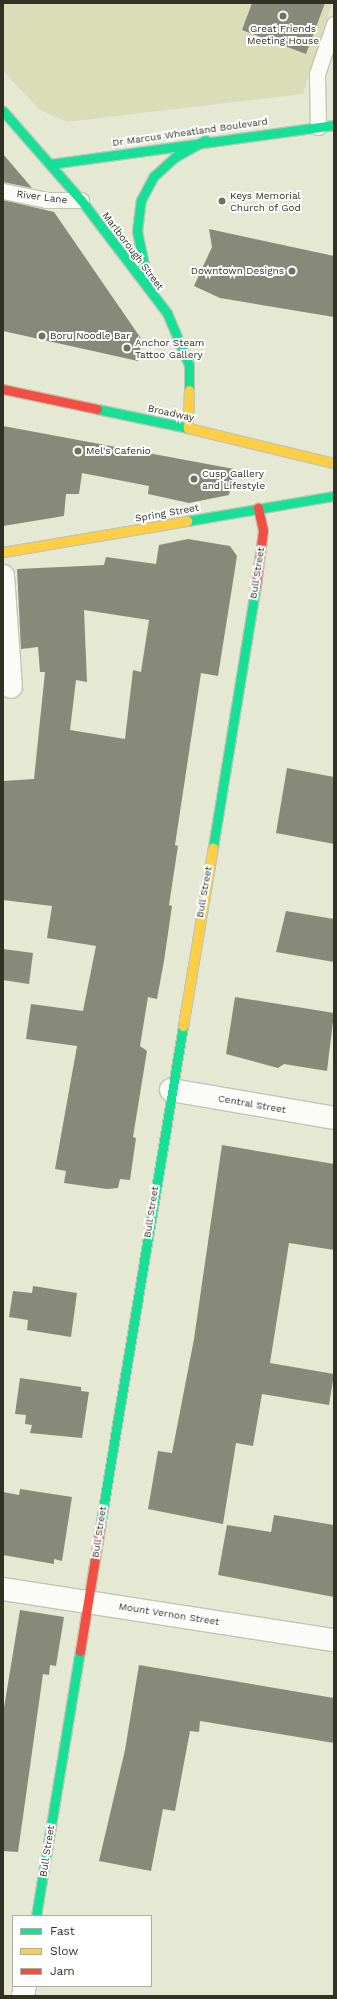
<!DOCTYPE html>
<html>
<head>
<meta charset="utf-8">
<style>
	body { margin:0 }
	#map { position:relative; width:337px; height:1999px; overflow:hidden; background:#e5e8d2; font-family:"Work Sans",sans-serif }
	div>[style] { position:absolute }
	.green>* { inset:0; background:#d9deb9 }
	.building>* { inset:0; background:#888a79 }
	.roads { filter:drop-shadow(1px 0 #c3c5b3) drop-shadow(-1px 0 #c3c5b3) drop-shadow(0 1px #c3c5b3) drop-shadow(0 -1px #c3c5b3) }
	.lane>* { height:15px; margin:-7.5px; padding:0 7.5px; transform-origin:7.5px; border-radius:7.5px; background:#fbfcf8 }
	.street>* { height:22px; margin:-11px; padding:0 11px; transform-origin:11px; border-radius:11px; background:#fbfcf8 }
	.fast>* { height:9px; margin:-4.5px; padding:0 4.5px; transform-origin:4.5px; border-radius:4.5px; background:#16e098 }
	.slow>* { height:9px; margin:-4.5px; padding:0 4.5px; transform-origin:4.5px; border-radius:4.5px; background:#ffcf43 }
	.jam>* { height:9px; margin:-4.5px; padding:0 4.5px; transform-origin:4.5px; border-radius:4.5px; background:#f24e42 }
	.dots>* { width:11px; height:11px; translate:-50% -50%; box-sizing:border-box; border:2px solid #fff; border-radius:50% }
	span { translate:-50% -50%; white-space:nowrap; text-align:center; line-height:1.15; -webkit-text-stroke:4px #fff; paint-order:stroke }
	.poi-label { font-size:10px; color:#313224 }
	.left { translate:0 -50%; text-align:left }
	.right { translate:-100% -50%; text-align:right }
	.street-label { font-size:10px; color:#313224 }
	.frame { position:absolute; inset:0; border:4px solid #313224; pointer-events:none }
	.legend { position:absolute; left:12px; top:1915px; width:140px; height:72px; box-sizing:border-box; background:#fff; border:1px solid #adada7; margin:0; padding:5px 7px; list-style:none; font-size:12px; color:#313224 }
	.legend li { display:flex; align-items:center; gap:8px; height:20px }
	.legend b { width:20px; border:1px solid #adada7 }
</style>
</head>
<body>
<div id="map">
	<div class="green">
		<div style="clip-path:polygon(3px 3px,332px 3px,303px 94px,67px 122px,40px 110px,3px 71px)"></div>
	</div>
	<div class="building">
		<div style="clip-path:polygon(252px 3px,325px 3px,306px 54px,242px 30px)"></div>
		<div style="clip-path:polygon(3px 154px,32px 188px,3px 182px)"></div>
		<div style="clip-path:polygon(3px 200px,54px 212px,142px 340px,138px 361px,3px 331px)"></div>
		<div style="clip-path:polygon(209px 229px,334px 256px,334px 317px,220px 298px,194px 286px,212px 247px)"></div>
		<div style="clip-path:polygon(3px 426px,234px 469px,229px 495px,189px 503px,148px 494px,149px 486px,82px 473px,79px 494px,66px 494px,64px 516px,3px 526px)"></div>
		<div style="clip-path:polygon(evenodd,188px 539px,230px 546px,237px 556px,218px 676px,201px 673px,175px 845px,178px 846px,169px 905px,172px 906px,164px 961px,157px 999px,148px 997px,140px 1046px,147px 1051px,133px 1137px,136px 1138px,130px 1180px,120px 1179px,118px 1188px,107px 1189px,64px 1183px,66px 1171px,55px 1169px,77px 1046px,26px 1039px,31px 1004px,83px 1011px,96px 946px,47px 938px,52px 906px,3px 900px,3px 781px,34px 779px,45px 672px,40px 672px,38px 647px,21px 649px,17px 569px,104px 565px,106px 557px,156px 564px,159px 545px,188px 539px,84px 610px,149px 620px,141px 672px,133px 670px,125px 739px,70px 730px,76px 680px,87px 682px,84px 610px)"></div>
		<div style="clip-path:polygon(287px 768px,334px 777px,334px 844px,276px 833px)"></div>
		<div style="clip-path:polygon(286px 911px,334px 919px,334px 962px,276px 952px)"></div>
		<div style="clip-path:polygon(3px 949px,33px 953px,29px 984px,3px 980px)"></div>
		<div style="clip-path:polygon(235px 997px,334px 1013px,327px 1071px,284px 1064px,278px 1068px,226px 1054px)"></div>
		<div style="clip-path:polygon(222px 1145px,334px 1164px,334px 1250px,289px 1243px,270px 1363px,334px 1374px,329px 1405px,262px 1394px,253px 1446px,236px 1443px,223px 1524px,148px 1509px,158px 1451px,172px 1453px,194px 1339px)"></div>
		<div style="clip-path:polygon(33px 1286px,77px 1293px,71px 1337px,27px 1330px,28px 1320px,9px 1317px,13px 1291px,32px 1293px)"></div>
		<div style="clip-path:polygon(20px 1378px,81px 1387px,81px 1391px,89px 1392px,82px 1438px,30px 1433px,32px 1425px,25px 1424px,26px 1415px,15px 1414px)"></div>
		<div style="clip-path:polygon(20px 1489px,72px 1497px,62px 1561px,54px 1559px,54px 1564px,3px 1555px,3px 1492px,19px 1495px)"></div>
		<div style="clip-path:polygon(274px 1515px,334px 1525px,334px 1597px,218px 1575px,227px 1525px,271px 1532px)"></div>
		<div style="clip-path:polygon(20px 1610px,64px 1617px,56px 1666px,50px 1665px,49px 1675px,43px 1674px,18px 1852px,3px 1851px,3px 1714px)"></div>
		<div style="clip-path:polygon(139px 1665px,334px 1698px,334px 1743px,200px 1721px,199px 1732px,190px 1731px,175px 1811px,163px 1809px,151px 1871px,99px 1861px,125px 1750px)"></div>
	</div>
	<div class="roads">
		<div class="lane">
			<div style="left:318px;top:127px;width:53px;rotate:-91.1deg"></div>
			<div style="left:317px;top:74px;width:53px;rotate:-71.2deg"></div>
			<div style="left:3px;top:191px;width:45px;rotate:11.6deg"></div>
			<div style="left:47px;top:200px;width:34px"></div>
		</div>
		<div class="street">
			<div style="left:3px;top:576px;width:111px;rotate:85.9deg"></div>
			<div style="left:171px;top:1090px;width:165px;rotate:9.7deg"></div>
			<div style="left:3px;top:1589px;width:335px;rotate:8.8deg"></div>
			<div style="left:23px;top:1996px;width:10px;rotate:-79deg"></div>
		</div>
		<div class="fast">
			<div style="left:3px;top:111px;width:118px;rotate:48.8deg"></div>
			<div style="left:81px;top:200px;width:142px;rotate:52.7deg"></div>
			<div style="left:167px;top:313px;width:56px;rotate:67.1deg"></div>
			<div style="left:189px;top:365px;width:25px;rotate:90deg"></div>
			<div style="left:50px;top:164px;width:287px;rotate:-7.8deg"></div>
			<div style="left:147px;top:280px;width:50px;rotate:-101.5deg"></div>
			<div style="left:137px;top:231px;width:31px;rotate:-83deg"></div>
			<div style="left:141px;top:200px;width:27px;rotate:-62deg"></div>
			<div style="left:154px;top:176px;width:28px;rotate:-42deg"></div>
			<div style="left:175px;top:157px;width:35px;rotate:-29deg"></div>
			<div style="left:97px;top:409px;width:93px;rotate:11.8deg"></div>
			<div style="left:187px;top:521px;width:149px;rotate:-9.7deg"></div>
			<div style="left:213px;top:847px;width:266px;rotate:-80.7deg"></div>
			<div style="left:100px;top:1527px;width:508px;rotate:-80.59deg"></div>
			<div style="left:36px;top:1916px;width:269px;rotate:-80.6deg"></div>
		</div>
		<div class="slow">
			<div style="left:189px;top:390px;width:38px;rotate:92deg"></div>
			<div style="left:188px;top:428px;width:150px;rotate:13.5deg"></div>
			<div style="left:3px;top:552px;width:187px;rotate:-9.6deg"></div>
			<div style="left:183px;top:1026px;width:181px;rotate:-80.5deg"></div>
		</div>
		<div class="jam">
			<div style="left:3px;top:389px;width:96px;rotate:12deg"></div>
			<div style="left:256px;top:585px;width:55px;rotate:-82.7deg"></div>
			<div style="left:263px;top:530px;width:23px;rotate:-103deg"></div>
			<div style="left:80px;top:1651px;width:126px;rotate:-80.8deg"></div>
		</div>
	</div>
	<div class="dots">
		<div style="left:283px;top:16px;background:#707261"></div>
		<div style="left:222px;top:201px;background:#707261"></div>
		<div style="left:292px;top:271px;background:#707261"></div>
		<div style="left:42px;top:336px;background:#707261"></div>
		<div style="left:127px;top:348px;background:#707261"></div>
		<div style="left:78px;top:451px;background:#707261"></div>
		<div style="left:194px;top:479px;background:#707261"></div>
	</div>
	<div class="poi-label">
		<span style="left:283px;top:34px">Great Friends<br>Meeting House</span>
		<span class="left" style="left:230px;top:201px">Keys Memorial<br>Church of God</span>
		<span class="right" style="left:284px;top:271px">Downtown Designs</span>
		<span class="left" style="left:50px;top:336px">Boru Noodle Bar</span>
		<span class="left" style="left:135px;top:348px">Anchor Steam<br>Tattoo Gallery</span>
		<span class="left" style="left:86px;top:451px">Mel's Cafenio</span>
		<span class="left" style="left:202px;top:479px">Cusp Gallery<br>and Lifestyle</span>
	</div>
	<div class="street-label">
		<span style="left:190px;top:132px;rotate:-8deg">Dr Marcus Wheatland Boulevard</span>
		<span style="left:42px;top:197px;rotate:7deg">River Lane</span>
		<span style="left:133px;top:251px;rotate:53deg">Marlborough Street</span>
		<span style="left:171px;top:413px;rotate:12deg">Broadway</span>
		<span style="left:167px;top:513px;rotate:-10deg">Spring Street</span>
		<span style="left:257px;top:573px;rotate:-81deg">Bull Street</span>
		<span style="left:204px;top:892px;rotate:-80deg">Bull Street</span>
		<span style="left:252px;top:1104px;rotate:10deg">Central Street</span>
		<span style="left:151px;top:1212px;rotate:-81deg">Bull Street</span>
		<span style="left:99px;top:1532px;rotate:-81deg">Bull Street</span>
		<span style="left:169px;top:1614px;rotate:9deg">Mount Vernon Street</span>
		<span style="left:47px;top:1851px;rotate:-81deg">Bull Street</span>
	</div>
	<div class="frame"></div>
	<ul class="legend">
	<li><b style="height:5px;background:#16e098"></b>Fast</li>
	<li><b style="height:5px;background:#ffcf43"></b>Slow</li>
	<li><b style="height:5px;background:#f24e42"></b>Jam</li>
	</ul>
</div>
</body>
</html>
